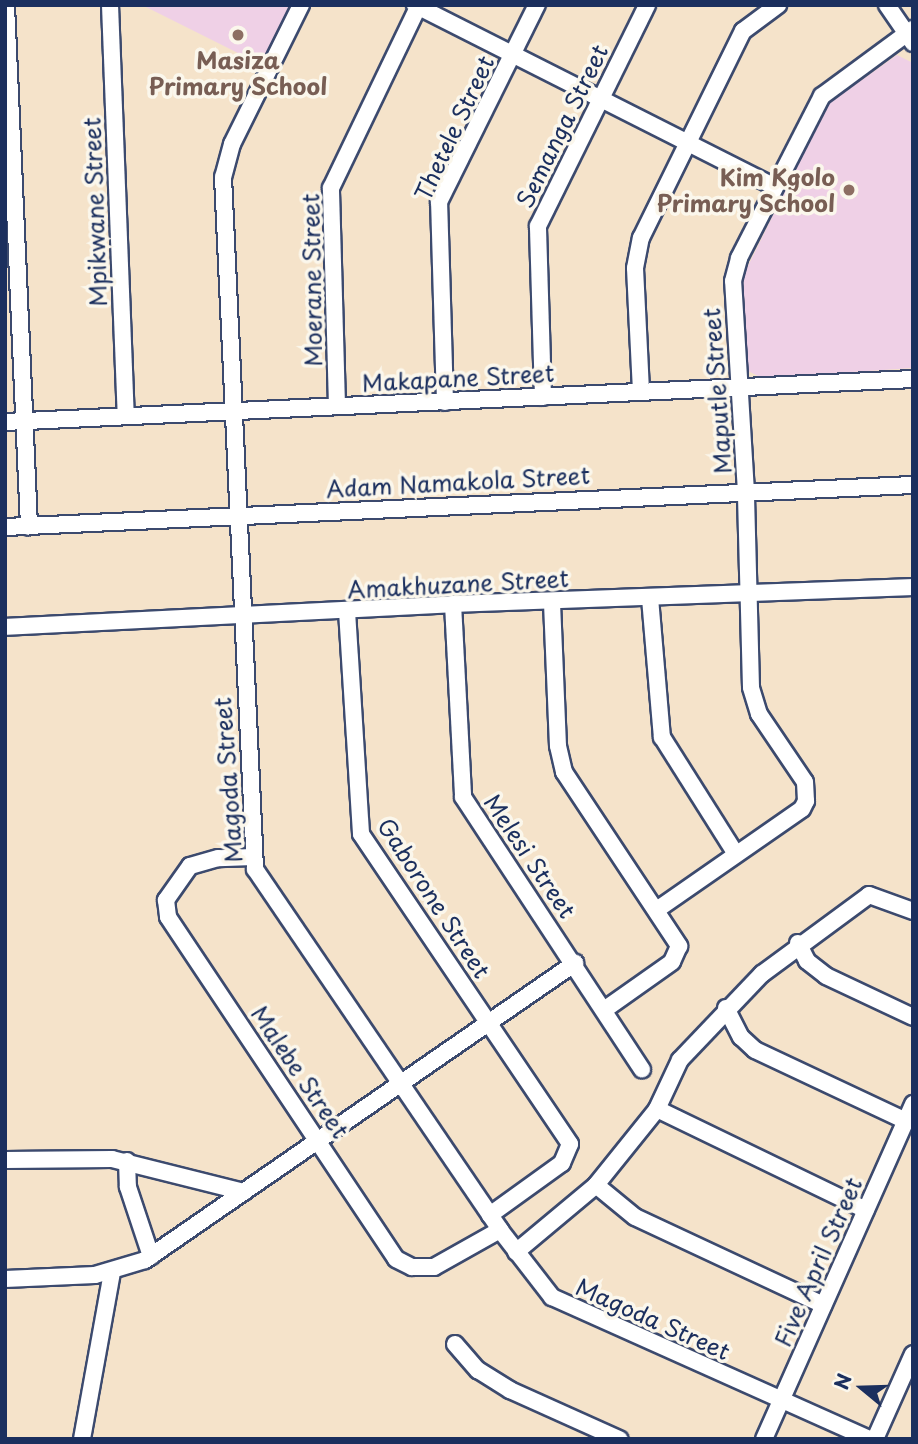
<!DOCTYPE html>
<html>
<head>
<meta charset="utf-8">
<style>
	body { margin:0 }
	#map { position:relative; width:918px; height:1444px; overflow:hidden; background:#f5e3ca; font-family:"Playpen Sans",sans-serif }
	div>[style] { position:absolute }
	.built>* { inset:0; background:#efd0e6 }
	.roads { filter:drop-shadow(2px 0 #3c4a6e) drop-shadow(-2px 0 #3c4a6e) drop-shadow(0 2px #3c4a6e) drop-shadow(0 -2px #3c4a6e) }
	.minor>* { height:16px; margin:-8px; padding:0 8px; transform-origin:8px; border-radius:8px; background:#fff }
	.dots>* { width:19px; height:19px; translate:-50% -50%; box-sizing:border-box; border:4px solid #fbf7ec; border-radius:50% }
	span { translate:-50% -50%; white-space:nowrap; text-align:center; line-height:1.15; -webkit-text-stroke:7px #fbf7ec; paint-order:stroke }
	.education-label { font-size:23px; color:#785e54; font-weight:700 }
	.right { translate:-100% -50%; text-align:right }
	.street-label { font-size:23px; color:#1b2f5e }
	.frame { position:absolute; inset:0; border:7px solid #1b2f5e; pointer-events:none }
	.north { position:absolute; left:827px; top:1353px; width:70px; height:70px; -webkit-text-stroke:5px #fbf7ec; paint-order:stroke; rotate:289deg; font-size:19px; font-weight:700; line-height:28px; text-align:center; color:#1b2f5e }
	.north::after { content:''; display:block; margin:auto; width:24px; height:32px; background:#1b2f5e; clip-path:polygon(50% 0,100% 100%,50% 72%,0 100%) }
</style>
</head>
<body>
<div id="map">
	<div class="built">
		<div style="clip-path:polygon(142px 5px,290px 5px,260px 64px)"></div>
		<div style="clip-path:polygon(897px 55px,913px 63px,913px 368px,762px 378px,748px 371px,743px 276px,828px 104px)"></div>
	</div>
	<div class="roads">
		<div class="minor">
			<div style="left:6px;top:5px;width:522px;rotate:87.47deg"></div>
			<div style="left:110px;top:5px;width:411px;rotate:87.8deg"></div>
			<div style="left:301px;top:5px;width:155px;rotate:116.4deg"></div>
			<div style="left:232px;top:144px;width:34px;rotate:105deg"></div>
			<div style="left:223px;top:177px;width:693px;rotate:87.35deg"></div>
			<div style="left:255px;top:869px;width:436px;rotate:55.8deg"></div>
			<div style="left:500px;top:1230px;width:85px;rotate:52.2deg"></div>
			<div style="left:552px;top:1297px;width:347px;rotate:24.1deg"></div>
			<div style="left:415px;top:5px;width:403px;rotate:26.8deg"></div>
			<div style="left:887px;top:5px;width:46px;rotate:55.6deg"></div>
			<div style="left:641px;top:391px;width:123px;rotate:-92.8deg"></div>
			<div style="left:635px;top:268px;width:31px;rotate:-79deg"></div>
			<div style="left:641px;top:238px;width:231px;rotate:-63.8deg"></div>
			<div style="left:743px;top:31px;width:44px;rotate:-36.6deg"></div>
			<div style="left:543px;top:397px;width:171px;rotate:-91.7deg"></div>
			<div style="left:538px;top:226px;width:246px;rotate:-63.7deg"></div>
			<div style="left:445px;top:402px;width:200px;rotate:-91.7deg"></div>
			<div style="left:439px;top:202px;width:220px;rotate:-63.6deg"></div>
			<div style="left:337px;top:406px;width:218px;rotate:-91.6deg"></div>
			<div style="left:331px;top:188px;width:203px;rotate:-64.3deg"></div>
			<div style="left:5px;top:422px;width:909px;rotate:-2.71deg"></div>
			<div style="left:5px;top:527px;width:909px;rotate:-2.65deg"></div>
			<div style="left:650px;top:598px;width:140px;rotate:85.1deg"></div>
			<div style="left:662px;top:737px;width:138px;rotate:57.7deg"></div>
			<div style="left:552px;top:603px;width:143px;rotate:87.6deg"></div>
			<div style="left:558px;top:746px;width:27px;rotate:77deg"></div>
			<div style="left:564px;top:772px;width:209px;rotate:56.5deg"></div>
			<div style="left:679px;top:946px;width:17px;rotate:114deg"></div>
			<div style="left:672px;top:962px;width:83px;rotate:144.8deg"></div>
			<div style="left:453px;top:604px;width:193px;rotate:87deg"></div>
			<div style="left:463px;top:797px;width:326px;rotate:56.7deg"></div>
			<div style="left:347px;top:611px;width:223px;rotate:86.4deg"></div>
			<div style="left:361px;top:834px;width:374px;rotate:56deg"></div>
			<div style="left:570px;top:1144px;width:21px;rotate:113deg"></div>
			<div style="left:562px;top:1163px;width:89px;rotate:144.2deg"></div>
			<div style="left:5px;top:627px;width:449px;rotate:-2.9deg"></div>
			<div style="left:453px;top:604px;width:460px;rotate:-2.1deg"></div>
			<div style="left:253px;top:857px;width:35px;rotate:178deg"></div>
			<div style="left:218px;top:858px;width:29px;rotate:164deg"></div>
			<div style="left:190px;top:866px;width:42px;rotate:125.2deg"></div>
			<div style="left:166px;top:900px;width:17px;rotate:83deg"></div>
			<div style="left:168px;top:917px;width:411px;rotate:56.3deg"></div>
			<div style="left:396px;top:1259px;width:18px;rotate:27deg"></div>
			<div style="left:412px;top:1267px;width:22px"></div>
			<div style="left:434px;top:1267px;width:76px;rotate:-29.3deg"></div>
			<div style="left:658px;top:909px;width:175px;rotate:-34.8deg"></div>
			<div style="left:802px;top:809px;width:9px;rotate:-63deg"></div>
			<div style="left:806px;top:801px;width:19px;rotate:-93deg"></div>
			<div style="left:805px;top:782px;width:82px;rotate:-124.1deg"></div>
			<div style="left:759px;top:714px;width:28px;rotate:-107deg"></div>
			<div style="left:751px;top:687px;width:195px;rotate:-91.5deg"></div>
			<div style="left:746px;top:492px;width:211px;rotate:-93.5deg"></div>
			<div style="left:733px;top:281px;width:24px;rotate:-75deg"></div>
			<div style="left:739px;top:258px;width:182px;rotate:-62.9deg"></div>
			<div style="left:822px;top:96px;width:113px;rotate:-36.4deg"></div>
			<div style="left:798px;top:943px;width:20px;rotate:63deg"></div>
			<div style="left:807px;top:961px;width:24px;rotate:38deg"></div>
			<div style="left:826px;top:976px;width:96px;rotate:25.2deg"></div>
			<div style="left:726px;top:1008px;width:33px;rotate:63deg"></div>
			<div style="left:741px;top:1037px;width:19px;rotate:43deg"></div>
			<div style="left:755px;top:1050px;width:167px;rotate:25.2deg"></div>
			<div style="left:657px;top:1109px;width:232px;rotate:25.8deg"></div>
			<div style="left:5px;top:1160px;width:107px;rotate:-0.5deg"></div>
			<div style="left:112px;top:1159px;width:136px;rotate:14deg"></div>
			<div style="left:127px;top:1161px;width:26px;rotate:88deg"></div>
			<div style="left:128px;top:1187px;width:73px;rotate:71.6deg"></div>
			<div style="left:596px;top:1185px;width:50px;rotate:39.4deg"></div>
			<div style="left:635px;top:1217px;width:208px;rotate:25deg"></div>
			<div style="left:516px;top:1252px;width:104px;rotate:-39.9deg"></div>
			<div style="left:596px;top:1185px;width:97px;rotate:-51.2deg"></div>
			<div style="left:657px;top:1109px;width:54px;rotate:-64.9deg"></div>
			<div style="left:680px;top:1060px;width:119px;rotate:-46.4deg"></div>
			<div style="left:762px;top:974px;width:133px;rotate:-36.4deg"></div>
			<div style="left:869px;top:895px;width:47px;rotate:20deg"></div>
			<div style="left:5px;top:1279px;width:90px;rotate:-2.5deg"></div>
			<div style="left:95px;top:1275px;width:52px;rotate:-16.7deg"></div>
			<div style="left:145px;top:1260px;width:523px;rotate:-34.63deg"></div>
			<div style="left:455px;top:1344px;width:35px;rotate:49deg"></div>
			<div style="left:478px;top:1370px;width:38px;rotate:32deg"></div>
			<div style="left:510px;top:1390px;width:120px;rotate:24.2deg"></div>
			<div style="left:82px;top:1439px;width:170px;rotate:-79.8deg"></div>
			<div style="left:764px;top:1439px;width:367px;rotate:-66deg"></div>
			<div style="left:875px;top:1439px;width:93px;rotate:-65.9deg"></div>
		</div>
	</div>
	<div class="dots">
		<div style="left:238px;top:35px;background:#8d6e63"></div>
		<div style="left:849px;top:190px;background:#8d6e63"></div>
	</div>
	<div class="education-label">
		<span style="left:238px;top:73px">Masiza<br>Primary School</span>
		<span class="right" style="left:835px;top:190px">Kim Kgolo<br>Primary School</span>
	</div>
	<div class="street-label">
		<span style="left:562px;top:126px;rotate:-64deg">Semanga Street</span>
		<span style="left:454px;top:128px;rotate:-65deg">Thetele Street</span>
		<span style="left:95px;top:212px;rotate:-92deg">Mpikwane Street</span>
		<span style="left:312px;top:280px;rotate:-91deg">Moerane Street</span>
		<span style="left:458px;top:378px;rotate:-3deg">Makapane Street</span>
		<span style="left:717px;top:391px;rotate:-94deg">Maputle Street</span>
		<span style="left:458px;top:482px;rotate:-3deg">Adam Namakola Street</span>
		<span style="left:458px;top:584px;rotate:-3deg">Amakhuzane Street</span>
		<span style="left:228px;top:780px;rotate:-94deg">Magoda Street</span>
		<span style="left:530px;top:856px;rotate:56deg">Melesi Street</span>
		<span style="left:434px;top:898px;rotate:57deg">Gaborone Street</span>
		<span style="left:300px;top:1072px;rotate:56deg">Malebe Street</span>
		<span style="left:818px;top:1262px;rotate:-66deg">Five April Street</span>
		<span style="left:653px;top:1319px;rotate:24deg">Magoda Street</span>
	</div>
	<div class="frame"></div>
	<div class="north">N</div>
</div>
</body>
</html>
